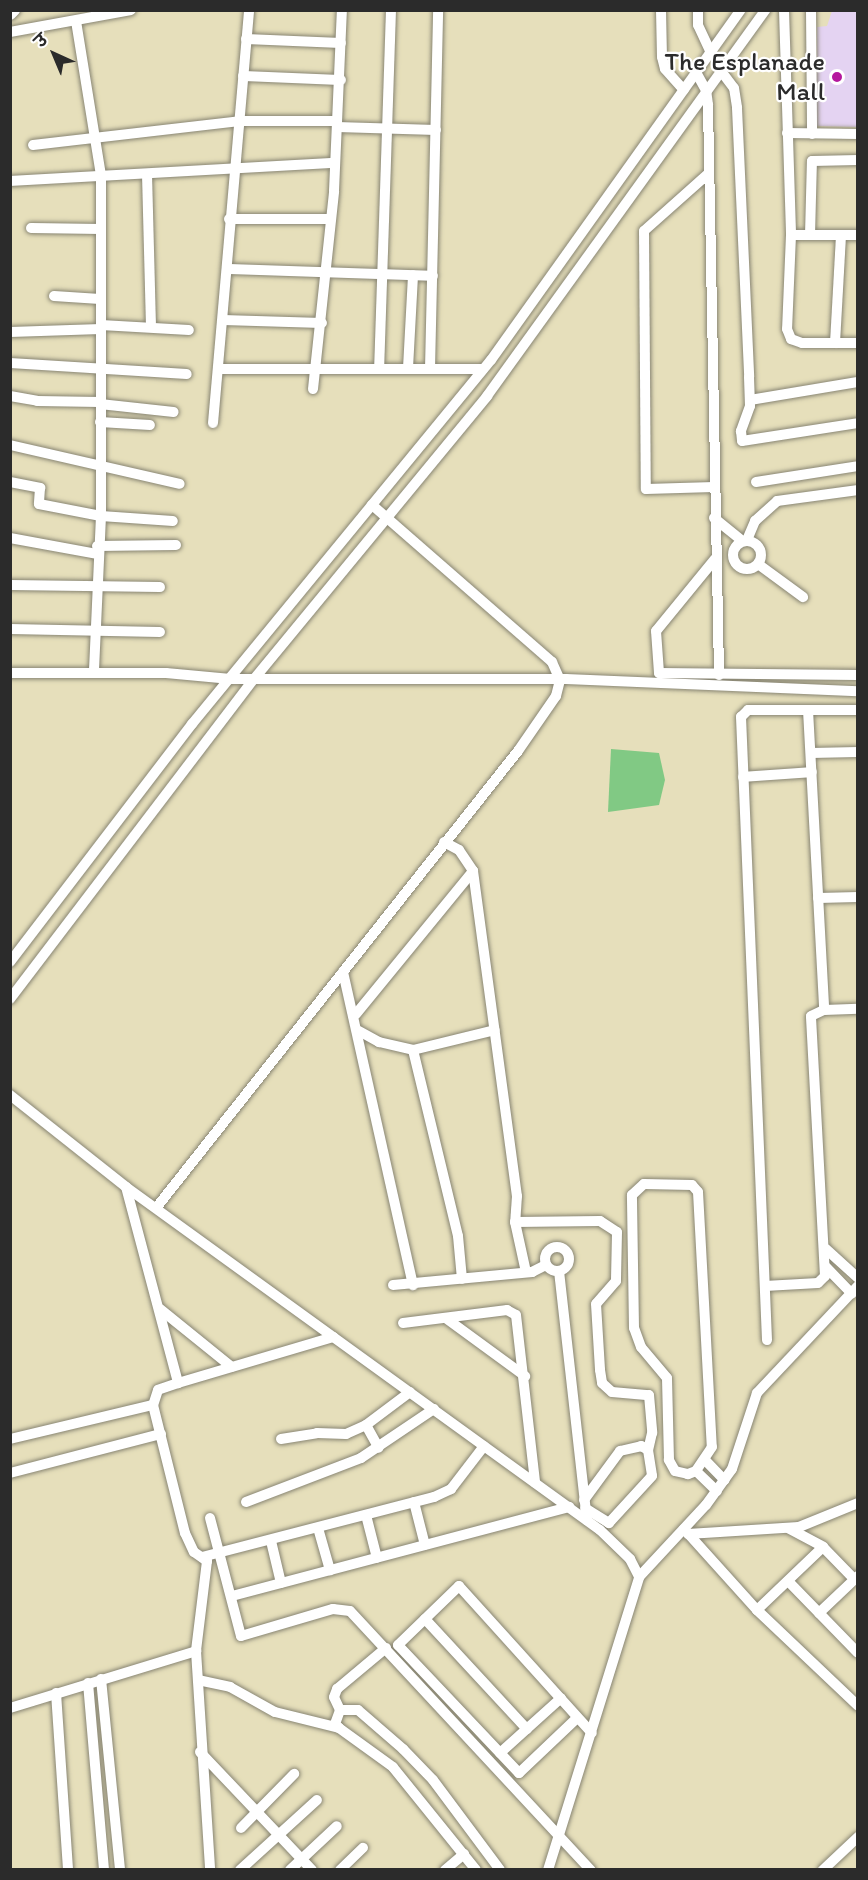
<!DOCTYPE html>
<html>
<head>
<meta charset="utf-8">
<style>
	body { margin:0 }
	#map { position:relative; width:868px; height:1880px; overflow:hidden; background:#e6dfbb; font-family:Itim,"Playpen Sans Deva",sans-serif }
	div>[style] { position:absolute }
	.built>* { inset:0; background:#e4d3f2 }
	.green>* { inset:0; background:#81c984 }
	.roads { filter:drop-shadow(0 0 2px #888573) drop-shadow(0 0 2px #888573) }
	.minor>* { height:10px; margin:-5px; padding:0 5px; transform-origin:5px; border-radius:5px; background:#fff }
	.minor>.ring { margin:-5px; padding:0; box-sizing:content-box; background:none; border:10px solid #fff; border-radius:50% }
	.major>* { height:12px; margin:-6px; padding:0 6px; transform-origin:6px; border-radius:6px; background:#fff }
	.dots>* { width:16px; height:16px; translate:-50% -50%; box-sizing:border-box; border:3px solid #fff; border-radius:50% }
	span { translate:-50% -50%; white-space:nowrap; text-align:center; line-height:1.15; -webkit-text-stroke:4.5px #fff; paint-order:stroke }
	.poi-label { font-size:26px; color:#2b2b2b }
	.right { translate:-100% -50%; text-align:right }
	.frame { position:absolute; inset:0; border:12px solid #2b2b2b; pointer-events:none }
	.north { position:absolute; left:24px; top:24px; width:60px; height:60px; -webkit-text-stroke:4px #fff; paint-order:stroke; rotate:316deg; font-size:16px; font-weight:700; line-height:24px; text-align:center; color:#2b2b2b }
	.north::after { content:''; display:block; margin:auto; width:21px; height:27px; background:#2b2b2b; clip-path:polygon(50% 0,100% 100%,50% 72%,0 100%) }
</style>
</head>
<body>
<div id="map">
	<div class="built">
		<div style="clip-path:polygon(832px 11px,857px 11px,857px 127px,816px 126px,817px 27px,827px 26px)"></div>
	</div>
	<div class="green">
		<div style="clip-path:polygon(611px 749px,659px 753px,665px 780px,659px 805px,608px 812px)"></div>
	</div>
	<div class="roads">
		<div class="minor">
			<div style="left:391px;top:10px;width:359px;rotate:91.9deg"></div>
			<div style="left:379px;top:369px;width:104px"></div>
			<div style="left:661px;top:10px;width:47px;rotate:88.8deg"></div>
			<div style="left:662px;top:57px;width:12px;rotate:76deg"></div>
			<div style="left:665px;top:69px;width:28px;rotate:48deg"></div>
			<div style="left:698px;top:10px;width:15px;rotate:90deg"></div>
			<div style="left:698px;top:25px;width:31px;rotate:65deg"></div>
			<div style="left:784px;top:10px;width:225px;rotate:88.2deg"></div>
			<div style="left:791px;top:235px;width:94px;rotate:92.4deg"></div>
			<div style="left:787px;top:329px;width:11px;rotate:68deg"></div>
			<div style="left:791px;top:339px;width:12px;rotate:20deg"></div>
			<div style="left:802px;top:343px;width:56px"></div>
			<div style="left:811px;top:10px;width:124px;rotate:89.5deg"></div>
			<div style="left:76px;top:21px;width:156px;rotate:80.8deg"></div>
			<div style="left:101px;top:175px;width:341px;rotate:90deg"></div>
			<div style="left:101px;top:516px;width:157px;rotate:92.6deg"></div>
			<div style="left:10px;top:32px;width:123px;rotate:-10.3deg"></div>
			<div style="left:246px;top:39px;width:95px;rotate:2.4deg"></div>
			<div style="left:721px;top:71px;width:21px;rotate:53deg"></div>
			<div style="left:734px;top:88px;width:20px;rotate:81deg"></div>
			<div style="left:737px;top:108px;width:269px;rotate:87.4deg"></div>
			<div style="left:749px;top:377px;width:29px;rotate:88deg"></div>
			<div style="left:750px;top:406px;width:27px;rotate:110deg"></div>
			<div style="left:741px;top:431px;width:10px;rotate:84deg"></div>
			<div style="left:742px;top:441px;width:117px;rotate:-8.8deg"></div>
			<div style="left:697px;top:74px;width:18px;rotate:61deg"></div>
			<div style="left:706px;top:90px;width:15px;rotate:82deg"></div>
			<div style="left:708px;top:105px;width:570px;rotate:88.89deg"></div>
			<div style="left:243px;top:76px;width:98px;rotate:2.3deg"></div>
			<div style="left:337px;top:127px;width:99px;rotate:1.7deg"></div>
			<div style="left:787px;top:133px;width:71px;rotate:0.8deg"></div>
			<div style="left:33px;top:145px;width:208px;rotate:-6.6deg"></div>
			<div style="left:240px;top:121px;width:97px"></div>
			<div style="left:709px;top:173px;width:87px;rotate:138.3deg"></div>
			<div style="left:644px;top:231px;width:258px;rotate:89.6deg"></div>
			<div style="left:646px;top:489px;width:68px;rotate:-1.7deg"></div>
			<div style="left:147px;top:174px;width:152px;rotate:88.5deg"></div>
			<div style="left:10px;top:181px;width:325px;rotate:-3.2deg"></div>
			<div style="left:229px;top:219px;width:101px"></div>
			<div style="left:31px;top:228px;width:70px;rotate:0.8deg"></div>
			<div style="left:791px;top:235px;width:67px"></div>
			<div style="left:810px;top:235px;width:74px;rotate:-88.5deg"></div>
			<div style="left:812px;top:161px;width:46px;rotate:-1.2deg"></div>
			<div style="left:227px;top:269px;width:206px;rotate:1.9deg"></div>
			<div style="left:54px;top:296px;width:46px;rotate:3.7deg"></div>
			<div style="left:223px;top:320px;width:99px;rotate:1.7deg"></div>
			<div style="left:101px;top:325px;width:88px;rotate:3.3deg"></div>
			<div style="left:10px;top:332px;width:91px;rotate:-1.9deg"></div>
			<div style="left:835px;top:343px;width:108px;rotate:-86.8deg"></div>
			<div style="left:10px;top:363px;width:177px;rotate:3.6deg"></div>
			<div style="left:408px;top:368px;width:93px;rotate:-86.9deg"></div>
			<div style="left:219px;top:369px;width:160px"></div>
			<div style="left:430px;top:369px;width:359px;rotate:-88.7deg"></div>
			<div style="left:313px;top:389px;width:199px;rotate:-83.9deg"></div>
			<div style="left:334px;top:191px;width:181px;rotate:-87.5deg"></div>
			<div style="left:10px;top:396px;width:27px;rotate:10deg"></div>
			<div style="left:37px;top:401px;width:63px;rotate:0.9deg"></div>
			<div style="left:750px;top:400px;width:109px;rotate:-9.5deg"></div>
			<div style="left:100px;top:404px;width:74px;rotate:6.2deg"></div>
			<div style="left:100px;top:422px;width:50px;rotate:3.4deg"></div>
			<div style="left:213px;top:423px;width:415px;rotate:-85deg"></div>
			<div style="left:10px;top:445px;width:174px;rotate:12.9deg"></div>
			<div style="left:10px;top:482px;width:31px;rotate:11deg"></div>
			<div style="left:40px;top:488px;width:16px;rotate:94deg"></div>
			<div style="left:39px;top:504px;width:63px;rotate:11deg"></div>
			<div style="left:101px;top:516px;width:72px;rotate:4deg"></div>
			<div style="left:756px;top:482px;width:103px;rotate:-8.9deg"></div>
			<div style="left:714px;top:518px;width:36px;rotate:39deg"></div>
			<div style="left:10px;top:538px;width:88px;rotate:10.4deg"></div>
			<div style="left:747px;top:540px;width:21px;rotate:-67deg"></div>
			<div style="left:755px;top:521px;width:30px;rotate:-42deg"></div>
			<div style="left:777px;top:501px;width:82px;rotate:-7.7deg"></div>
			<div class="ring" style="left:733px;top:541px;width:18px;height:18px"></div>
			<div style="left:97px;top:546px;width:79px;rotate:-0.7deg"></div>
			<div style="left:715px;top:559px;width:93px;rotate:129.3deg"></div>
			<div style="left:656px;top:631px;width:42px;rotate:85.9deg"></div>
			<div style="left:659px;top:673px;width:199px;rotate:0.6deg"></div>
			<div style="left:758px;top:564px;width:56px;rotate:36.3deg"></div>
			<div style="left:10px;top:585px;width:150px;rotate:0.8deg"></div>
			<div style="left:10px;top:629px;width:150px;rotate:1.1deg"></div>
			<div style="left:10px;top:673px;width:156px"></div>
			<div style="left:166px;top:673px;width:65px;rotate:5.3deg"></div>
			<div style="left:231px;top:679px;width:335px"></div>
			<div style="left:566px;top:679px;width:292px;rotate:2.4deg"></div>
			<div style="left:808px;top:710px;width:300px;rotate:86.9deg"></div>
			<div style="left:811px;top:753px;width:47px;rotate:-1.2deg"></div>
			<div style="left:743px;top:777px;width:69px;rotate:-4.1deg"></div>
			<div style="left:444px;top:842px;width:17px;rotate:28deg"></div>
			<div style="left:459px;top:850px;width:25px;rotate:56deg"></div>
			<div style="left:473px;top:871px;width:328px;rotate:82.3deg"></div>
			<div style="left:517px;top:1196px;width:26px;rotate:94deg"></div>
			<div style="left:515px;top:1222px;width:51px;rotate:77.6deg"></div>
			<div style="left:818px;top:898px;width:40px;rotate:-1.4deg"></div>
			<div style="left:10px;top:962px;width:300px;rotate:-52.6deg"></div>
			<div style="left:192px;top:724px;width:471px;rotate:-50.6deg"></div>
			<div style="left:491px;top:360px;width:430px;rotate:-54.5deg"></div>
			<div style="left:343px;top:972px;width:321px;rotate:77.4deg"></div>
			<div style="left:10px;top:999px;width:402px;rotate:-52.7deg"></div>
			<div style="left:254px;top:679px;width:367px;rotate:-50.5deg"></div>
			<div style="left:487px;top:396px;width:476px;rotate:-54.2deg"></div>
			<div style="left:356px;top:1014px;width:185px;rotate:-50.7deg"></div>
			<div style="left:359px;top:1031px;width:23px;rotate:29deg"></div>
			<div style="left:379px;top:1042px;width:35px;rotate:13deg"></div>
			<div style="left:413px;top:1050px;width:84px;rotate:-13.7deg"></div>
			<div style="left:413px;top:1050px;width:191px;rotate:76.4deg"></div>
			<div style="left:458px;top:1236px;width:43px;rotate:84.7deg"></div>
			<div style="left:10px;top:1095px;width:148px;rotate:38.4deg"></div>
			<div style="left:126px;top:1187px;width:585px;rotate:35.89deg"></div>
			<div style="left:600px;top:1530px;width:42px;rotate:44deg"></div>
			<div style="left:630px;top:1559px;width:20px;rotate:63deg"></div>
			<div style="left:644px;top:1184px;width:48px;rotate:1.2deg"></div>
			<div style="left:692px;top:1185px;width:9px;rotate:49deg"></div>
			<div style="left:698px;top:1192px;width:255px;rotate:86.9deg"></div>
			<div style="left:712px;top:1447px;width:29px;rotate:124deg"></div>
			<div style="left:696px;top:1471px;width:9px;rotate:159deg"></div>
			<div style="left:688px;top:1474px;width:13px;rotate:-167deg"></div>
			<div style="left:675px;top:1471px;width:13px;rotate:-119deg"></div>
			<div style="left:669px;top:1460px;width:82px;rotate:-91.4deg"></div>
			<div style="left:667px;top:1378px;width:40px;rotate:-130deg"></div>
			<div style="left:641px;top:1347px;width:20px;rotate:-110deg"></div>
			<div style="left:634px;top:1328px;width:133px;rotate:-90.9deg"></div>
			<div style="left:632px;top:1195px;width:16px;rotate:-43deg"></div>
			<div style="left:126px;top:1187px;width:203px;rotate:75.1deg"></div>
			<div style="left:178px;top:1383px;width:21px;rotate:161deg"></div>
			<div style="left:158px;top:1390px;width:16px;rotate:108deg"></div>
			<div style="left:153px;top:1405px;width:132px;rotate:76deg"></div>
			<div style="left:185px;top:1533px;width:21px;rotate:65deg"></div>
			<div style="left:194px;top:1552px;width:16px;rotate:35deg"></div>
			<div style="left:207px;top:1561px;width:91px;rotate:97deg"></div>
			<div style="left:196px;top:1651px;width:219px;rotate:86.3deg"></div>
			<div style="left:156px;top:1208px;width:583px;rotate:-51.62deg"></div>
			<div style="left:518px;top:751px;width:67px;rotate:-55.4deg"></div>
			<div style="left:556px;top:696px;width:16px;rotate:-76deg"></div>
			<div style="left:560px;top:680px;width:20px;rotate:-114deg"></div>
			<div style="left:552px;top:662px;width:239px;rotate:-138.9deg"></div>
			<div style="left:515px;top:1222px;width:85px;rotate:-0.7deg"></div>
			<div style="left:600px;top:1221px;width:20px;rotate:33deg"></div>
			<div style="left:617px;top:1232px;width:49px;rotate:91.2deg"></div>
			<div style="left:616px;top:1281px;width:30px;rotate:131deg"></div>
			<div style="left:596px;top:1304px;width:66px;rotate:86.5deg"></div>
			<div style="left:600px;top:1370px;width:13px;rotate:81deg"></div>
			<div style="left:602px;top:1383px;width:13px;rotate:42deg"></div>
			<div style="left:612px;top:1392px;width:37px;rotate:5deg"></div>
			<div style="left:649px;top:1395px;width:38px;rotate:85deg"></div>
			<div style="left:652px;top:1433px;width:17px;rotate:103deg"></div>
			<div class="ring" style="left:545px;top:1247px;width:14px;height:14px"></div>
			<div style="left:826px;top:1249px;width:43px;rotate:42.2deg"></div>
			<div style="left:826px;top:1267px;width:37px;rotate:46deg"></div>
			<div style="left:559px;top:1271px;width:251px;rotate:83.6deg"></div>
			<div style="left:393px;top:1285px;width:140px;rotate:-5.3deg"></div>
			<div style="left:532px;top:1272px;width:16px;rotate:-27deg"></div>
			<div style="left:765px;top:1286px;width:53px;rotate:-3.2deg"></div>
			<div style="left:818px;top:1283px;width:10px;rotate:-45deg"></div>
			<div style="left:825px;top:1276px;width:260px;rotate:-93.1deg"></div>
			<div style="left:811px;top:1016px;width:14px;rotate:-25deg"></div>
			<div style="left:824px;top:1010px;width:34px;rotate:-2deg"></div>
			<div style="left:160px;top:1309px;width:92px;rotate:38.9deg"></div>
			<div style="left:447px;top:1319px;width:97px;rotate:36.2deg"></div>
			<div style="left:403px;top:1323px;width:105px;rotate:-7.1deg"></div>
			<div style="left:507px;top:1310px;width:10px;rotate:29deg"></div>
			<div style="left:516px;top:1315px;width:169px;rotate:83.5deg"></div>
			<div style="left:767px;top:1340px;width:624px;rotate:-92.39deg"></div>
			<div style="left:741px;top:717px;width:10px;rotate:-45deg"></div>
			<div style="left:748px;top:710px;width:110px"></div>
			<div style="left:178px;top:1383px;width:162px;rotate:-16.5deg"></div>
			<div style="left:366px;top:1425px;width:26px;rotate:61deg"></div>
			<div style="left:10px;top:1439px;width:147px;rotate:-13.4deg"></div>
			<div style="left:281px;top:1439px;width:36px;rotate:-9deg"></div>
			<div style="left:317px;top:1433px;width:29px;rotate:2deg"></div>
			<div style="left:346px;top:1434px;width:22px;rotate:-24deg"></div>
			<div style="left:366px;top:1425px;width:55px;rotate:-36.9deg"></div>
			<div style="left:705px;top:1460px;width:28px;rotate:46deg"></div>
			<div style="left:696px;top:1471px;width:29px;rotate:44deg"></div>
			<div style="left:10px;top:1473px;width:156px;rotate:-14.5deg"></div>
			<div style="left:584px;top:1500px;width:61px;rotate:-53.7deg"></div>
			<div style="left:620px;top:1451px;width:22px;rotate:-13deg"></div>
			<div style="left:641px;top:1446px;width:8px;rotate:30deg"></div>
			<div style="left:648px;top:1450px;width:26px;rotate:81deg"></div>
			<div style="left:652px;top:1476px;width:64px;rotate:132.5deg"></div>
			<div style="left:609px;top:1523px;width:28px;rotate:-148deg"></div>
			<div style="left:246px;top:1502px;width:123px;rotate:-20.9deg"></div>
			<div style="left:361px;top:1458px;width:88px;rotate:-33.9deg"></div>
			<div style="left:414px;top:1502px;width:44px;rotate:75.7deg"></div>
			<div style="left:366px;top:1515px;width:44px;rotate:75.7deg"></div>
			<div style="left:210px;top:1518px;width:122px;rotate:75.3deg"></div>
			<div style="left:241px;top:1636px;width:96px;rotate:-16.4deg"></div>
			<div style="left:333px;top:1609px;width:17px;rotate:7deg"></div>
			<div style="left:350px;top:1611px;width:354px;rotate:47.1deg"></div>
			<div style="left:318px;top:1528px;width:44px;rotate:74.1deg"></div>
			<div style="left:788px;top:1528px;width:40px;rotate:28deg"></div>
			<div style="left:823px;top:1547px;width:45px;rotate:45.9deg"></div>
			<div style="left:684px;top:1529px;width:109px;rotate:48deg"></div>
			<div style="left:757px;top:1610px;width:139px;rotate:43.5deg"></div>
			<div style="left:688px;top:1534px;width:111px;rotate:-3.6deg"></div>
			<div style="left:799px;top:1527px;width:64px;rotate:-22.1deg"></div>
			<div style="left:271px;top:1541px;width:43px;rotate:76.6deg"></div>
			<div style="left:202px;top:1557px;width:240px;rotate:-14.5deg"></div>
			<div style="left:434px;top:1497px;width:19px;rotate:-25deg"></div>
			<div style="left:451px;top:1489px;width:54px;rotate:-52.5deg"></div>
			<div style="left:788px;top:1581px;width:100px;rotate:45.8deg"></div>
			<div style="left:232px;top:1596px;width:349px;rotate:-14.8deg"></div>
			<div style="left:757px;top:1610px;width:91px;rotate:-43.7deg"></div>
			<div style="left:819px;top:1613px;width:54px;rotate:-43.5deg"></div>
			<div style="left:425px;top:1619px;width:150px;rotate:47.2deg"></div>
			<div style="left:101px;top:1679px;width:192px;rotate:84.3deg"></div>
			<div style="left:198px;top:1680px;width:33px;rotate:12deg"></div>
			<div style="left:230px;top:1687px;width:51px;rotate:29.1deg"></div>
			<div style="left:275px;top:1712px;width:66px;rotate:14deg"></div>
			<div style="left:88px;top:1683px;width:188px;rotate:85.1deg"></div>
			<div style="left:56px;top:1693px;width:177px;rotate:86.1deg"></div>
			<div style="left:10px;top:1708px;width:195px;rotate:-17deg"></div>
			<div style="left:340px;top:1710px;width:14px;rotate:-115deg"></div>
			<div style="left:334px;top:1697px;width:9px;rotate:-69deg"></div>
			<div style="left:337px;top:1689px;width:64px;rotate:-39.9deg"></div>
			<div style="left:577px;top:1718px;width:80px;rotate:136.5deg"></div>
			<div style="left:519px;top:1773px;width:176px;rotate:-133.4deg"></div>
			<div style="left:398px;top:1645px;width:85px;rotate:-44deg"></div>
			<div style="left:459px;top:1586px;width:198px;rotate:47.9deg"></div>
			<div style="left:200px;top:1752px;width:163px;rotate:46.5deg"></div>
			<div style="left:500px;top:1753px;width:82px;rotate:-42deg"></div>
			<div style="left:241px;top:1828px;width:76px;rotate:-45.5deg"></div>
			<div style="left:240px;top:1870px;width:104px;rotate:-42.3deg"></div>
			<div style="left:290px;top:1870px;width:64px;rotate:-43.1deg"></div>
			<div style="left:340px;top:1870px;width:32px;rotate:-44deg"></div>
			<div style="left:445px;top:1870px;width:25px;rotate:-40deg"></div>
			<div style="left:476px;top:1870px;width:132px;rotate:-128.9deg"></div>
			<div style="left:393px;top:1767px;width:67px;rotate:-144.2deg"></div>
			<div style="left:339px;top:1728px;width:6px;rotate:-135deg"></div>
			<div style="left:335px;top:1724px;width:15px;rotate:-70deg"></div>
			<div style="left:340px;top:1710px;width:18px"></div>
			<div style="left:358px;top:1710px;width:60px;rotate:40.9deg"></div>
			<div style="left:403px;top:1749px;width:43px;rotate:45.9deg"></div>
			<div style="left:433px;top:1780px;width:112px;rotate:53.3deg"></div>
			<div style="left:548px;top:1870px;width:307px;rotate:-72.7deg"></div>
			<div style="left:639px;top:1577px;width:98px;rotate:-47.1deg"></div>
			<div style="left:706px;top:1505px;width:44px;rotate:-54.2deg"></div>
			<div style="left:732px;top:1469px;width:80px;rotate:-71.8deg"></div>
			<div style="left:757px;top:1393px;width:147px;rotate:-46.7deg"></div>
			<div style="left:823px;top:1870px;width:48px;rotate:-43.3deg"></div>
		</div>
		<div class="major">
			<div style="left:10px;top:14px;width:6px;rotate:-45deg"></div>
		</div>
	</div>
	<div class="dots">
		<div style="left:837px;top:77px;background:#b5179e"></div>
	</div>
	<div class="poi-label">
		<span class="right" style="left:825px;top:77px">The Esplanade<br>Mall</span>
	</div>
	<div class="frame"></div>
	<div class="north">उ</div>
</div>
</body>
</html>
